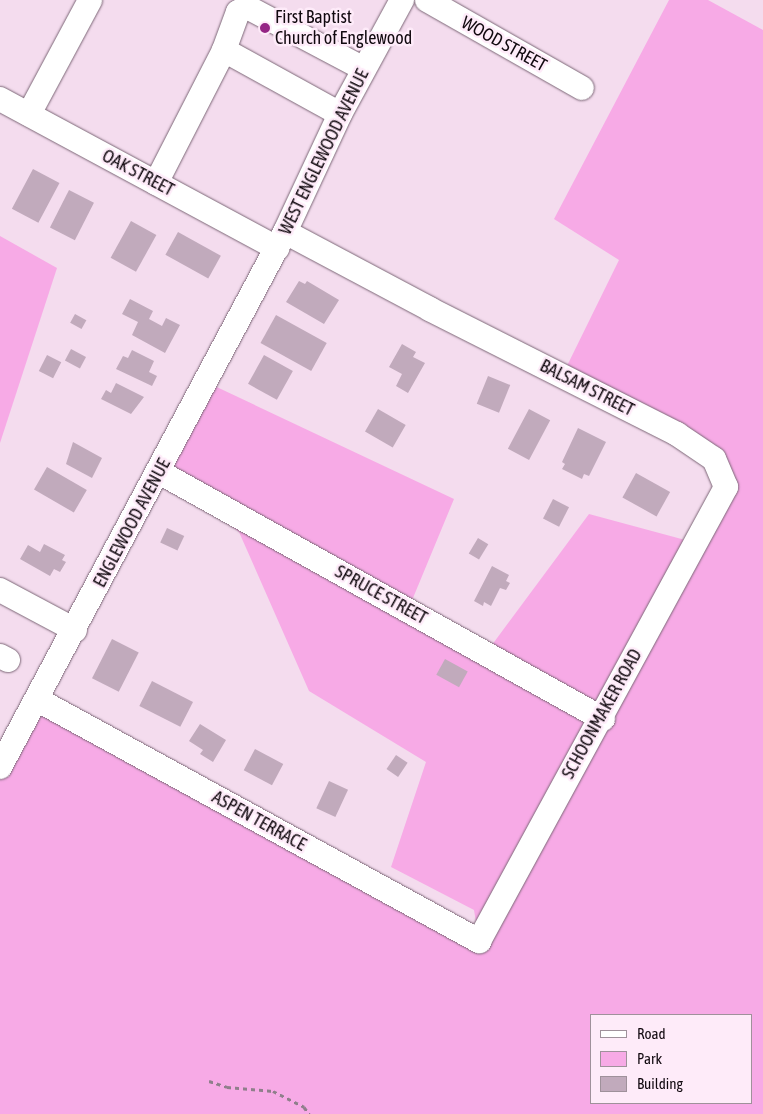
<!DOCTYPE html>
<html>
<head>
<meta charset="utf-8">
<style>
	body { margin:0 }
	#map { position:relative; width:763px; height:1114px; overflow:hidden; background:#f4dcee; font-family:"Asap Condensed",sans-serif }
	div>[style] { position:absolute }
	.green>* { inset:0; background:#f7aae6 }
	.building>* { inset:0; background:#c1aabc; transform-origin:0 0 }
	.path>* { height:3px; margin-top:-1.5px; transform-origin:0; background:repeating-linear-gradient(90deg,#8f7f8b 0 4px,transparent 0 8px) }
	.roads { filter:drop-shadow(0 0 1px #7c6777) drop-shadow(0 0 1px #7c6777) }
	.minor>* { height:24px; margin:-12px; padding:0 12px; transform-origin:12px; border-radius:12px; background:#fff }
	.dots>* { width:14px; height:14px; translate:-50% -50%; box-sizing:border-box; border:2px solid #feebf9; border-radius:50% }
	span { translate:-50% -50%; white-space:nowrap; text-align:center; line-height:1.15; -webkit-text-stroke:5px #feebf9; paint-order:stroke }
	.poi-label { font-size:18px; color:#11090f }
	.left { translate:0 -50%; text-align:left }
	.street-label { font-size:18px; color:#11090f }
	.legend { position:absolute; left:590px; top:1014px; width:162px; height:90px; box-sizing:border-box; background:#feebf9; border:1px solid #9f919b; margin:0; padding:6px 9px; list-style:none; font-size:15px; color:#11090f }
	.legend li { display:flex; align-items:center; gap:10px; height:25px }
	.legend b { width:25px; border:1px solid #9f919b }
</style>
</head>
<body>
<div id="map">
	<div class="green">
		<div style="clip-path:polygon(evenodd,669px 0,708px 0,763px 30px,763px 1114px,0 1114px,0 768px,38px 700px,479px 941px,474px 910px,391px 867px,426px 762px,309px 691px,239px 532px,159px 472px,206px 382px,454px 499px,408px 610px,486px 653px,589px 514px,700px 544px,721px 470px,562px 376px,619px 260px,554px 219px,669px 0,592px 1015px,752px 1015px,752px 1103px,592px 1103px,592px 1015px)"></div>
		<div style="clip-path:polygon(0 236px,57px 268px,0 443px)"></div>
	</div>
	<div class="building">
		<div style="left:33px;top:169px;width:30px;height:45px;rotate:28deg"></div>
		<div style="left:69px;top:190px;width:28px;height:42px;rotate:27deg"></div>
		<div style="left:131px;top:221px;width:29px;height:42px;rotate:29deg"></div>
		<div style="left:178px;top:232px;width:49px;height:26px;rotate:29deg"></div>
		<div style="clip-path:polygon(299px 281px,305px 284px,307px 281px,339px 300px,324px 324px,286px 302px)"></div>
		<div style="clip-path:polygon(130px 299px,153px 311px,149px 319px,162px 326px,166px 318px,180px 325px,165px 353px,132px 335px,138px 322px,122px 314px)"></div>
		<div style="left:75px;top:314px;width:13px;height:10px;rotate:29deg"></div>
		<div style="left:276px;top:315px;width:58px;height:32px;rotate:29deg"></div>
		<div style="clip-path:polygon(402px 344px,416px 352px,413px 357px,425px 363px,408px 393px,396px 386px,402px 374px,389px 367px)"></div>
		<div style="left:71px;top:349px;width:17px;height:13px;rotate:28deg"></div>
		<div style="clip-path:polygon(132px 350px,154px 361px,149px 372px,157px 376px,152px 386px,116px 369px,123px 356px,128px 358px)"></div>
		<div style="left:47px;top:355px;width:16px;height:18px;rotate:27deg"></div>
		<div style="left:264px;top:355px;width:33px;height:33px;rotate:29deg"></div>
		<div style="left:488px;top:376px;width:24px;height:30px;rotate:22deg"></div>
		<div style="clip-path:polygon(116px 383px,144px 397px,131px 414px,101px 399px,106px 390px,111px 393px)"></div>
		<div style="left:378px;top:409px;width:32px;height:26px;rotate:30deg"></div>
		<div style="left:529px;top:409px;width:24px;height:45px;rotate:28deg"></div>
		<div style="clip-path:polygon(578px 428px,606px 442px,589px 476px,584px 474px,582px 479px,562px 469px,565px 464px,562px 462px)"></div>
		<div style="clip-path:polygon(73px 442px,102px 458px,92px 478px,66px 464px)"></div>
		<div style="left:47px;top:467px;width:46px;height:26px;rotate:30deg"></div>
		<div style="left:636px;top:473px;width:39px;height:28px;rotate:29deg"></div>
		<div style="left:553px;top:499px;width:18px;height:22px;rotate:27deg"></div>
		<div style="left:167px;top:528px;width:19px;height:16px;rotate:25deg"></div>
		<div style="left:478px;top:538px;width:12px;height:18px;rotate:31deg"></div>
		<div style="clip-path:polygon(44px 544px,65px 555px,62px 560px,66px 562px,60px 572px,54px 569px,50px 576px,20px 559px,28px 545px,40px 552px)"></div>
		<div style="clip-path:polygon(492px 566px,509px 575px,506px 581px,510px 583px,506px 590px,500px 588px,491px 606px,484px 602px,483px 606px,474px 601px)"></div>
		<div style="left:112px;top:639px;width:30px;height:44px;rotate:27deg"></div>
		<div style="left:445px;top:659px;width:26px;height:18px;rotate:29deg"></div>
		<div style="left:152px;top:681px;width:46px;height:28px;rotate:27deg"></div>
		<div style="clip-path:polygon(200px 724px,226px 740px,213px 762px,200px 754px,203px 750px,189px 741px)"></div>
		<div style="left:255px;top:749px;width:32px;height:24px;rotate:28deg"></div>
		<div style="left:396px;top:755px;width:14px;height:17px;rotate:34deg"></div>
		<div style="left:329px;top:781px;width:21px;height:30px;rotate:25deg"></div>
	</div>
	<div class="path">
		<div style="left:209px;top:1081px;width:19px;rotate:18deg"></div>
		<div style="left:227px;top:1087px;width:46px;rotate:5deg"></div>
		<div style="left:273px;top:1091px;width:35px;rotate:27deg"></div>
		<div style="left:304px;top:1107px;width:9px;rotate:54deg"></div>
	</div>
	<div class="roads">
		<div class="minor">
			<div style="left:427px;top:0;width:178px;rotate:29.6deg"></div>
			<div style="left:224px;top:50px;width:132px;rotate:28.9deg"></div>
			<div style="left:0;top:99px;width:315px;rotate:28.3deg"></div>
			<div style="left:29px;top:114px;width:129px;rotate:-61.8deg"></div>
			<div style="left:156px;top:183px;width:149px;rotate:-62.9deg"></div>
			<div style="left:224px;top:50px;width:40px;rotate:-69.8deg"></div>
			<div style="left:238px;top:12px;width:10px;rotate:-29deg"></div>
			<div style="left:247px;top:7px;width:132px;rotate:27.9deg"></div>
			<div style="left:159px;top:472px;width:508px;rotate:29.09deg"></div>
			<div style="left:0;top:590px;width:85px;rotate:28.1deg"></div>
			<div style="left:0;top:656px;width:9px;rotate:27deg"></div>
			<div style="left:38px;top:700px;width:503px;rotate:28.66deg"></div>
			<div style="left:479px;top:941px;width:517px;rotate:-61.45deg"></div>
			<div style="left:726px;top:487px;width:30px;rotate:-113deg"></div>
			<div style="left:714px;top:459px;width:45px;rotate:-146deg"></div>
			<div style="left:677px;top:434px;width:277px;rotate:-153.2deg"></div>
			<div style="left:430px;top:309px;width:164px;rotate:-152deg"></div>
			<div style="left:0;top:767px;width:606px;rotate:-61.96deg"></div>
			<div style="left:285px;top:232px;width:130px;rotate:-65deg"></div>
			<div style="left:340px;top:114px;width:130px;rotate:-61.5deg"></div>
		</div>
	</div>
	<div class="dots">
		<div style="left:265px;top:28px;background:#952585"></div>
	</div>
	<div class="poi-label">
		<span class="left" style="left:275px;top:28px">First Baptist<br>Church of Englewood</span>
	</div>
	<div class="street-label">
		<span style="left:504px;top:44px;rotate:29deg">WOOD STREET</span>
		<span style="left:324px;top:152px;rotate:-64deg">WEST ENGLEWOOD AVENUE</span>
		<span style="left:138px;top:173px;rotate:28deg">OAK STREET</span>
		<span style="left:587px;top:388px;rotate:27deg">BALSAM STREET</span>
		<span style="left:132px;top:523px;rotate:-62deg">ENGLEWOOD AVENUE</span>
		<span style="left:381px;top:595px;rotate:29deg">SPRUCE STREET</span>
		<span style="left:602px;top:714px;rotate:-61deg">SCHOONMAKER ROAD</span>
		<span style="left:259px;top:821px;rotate:29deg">ASPEN TERRACE</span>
	</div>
	<ul class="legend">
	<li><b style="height:6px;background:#fff"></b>Road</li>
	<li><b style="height:14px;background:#f7aae6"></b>Park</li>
	<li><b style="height:14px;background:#c1aabc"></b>Building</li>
	</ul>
</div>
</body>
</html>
